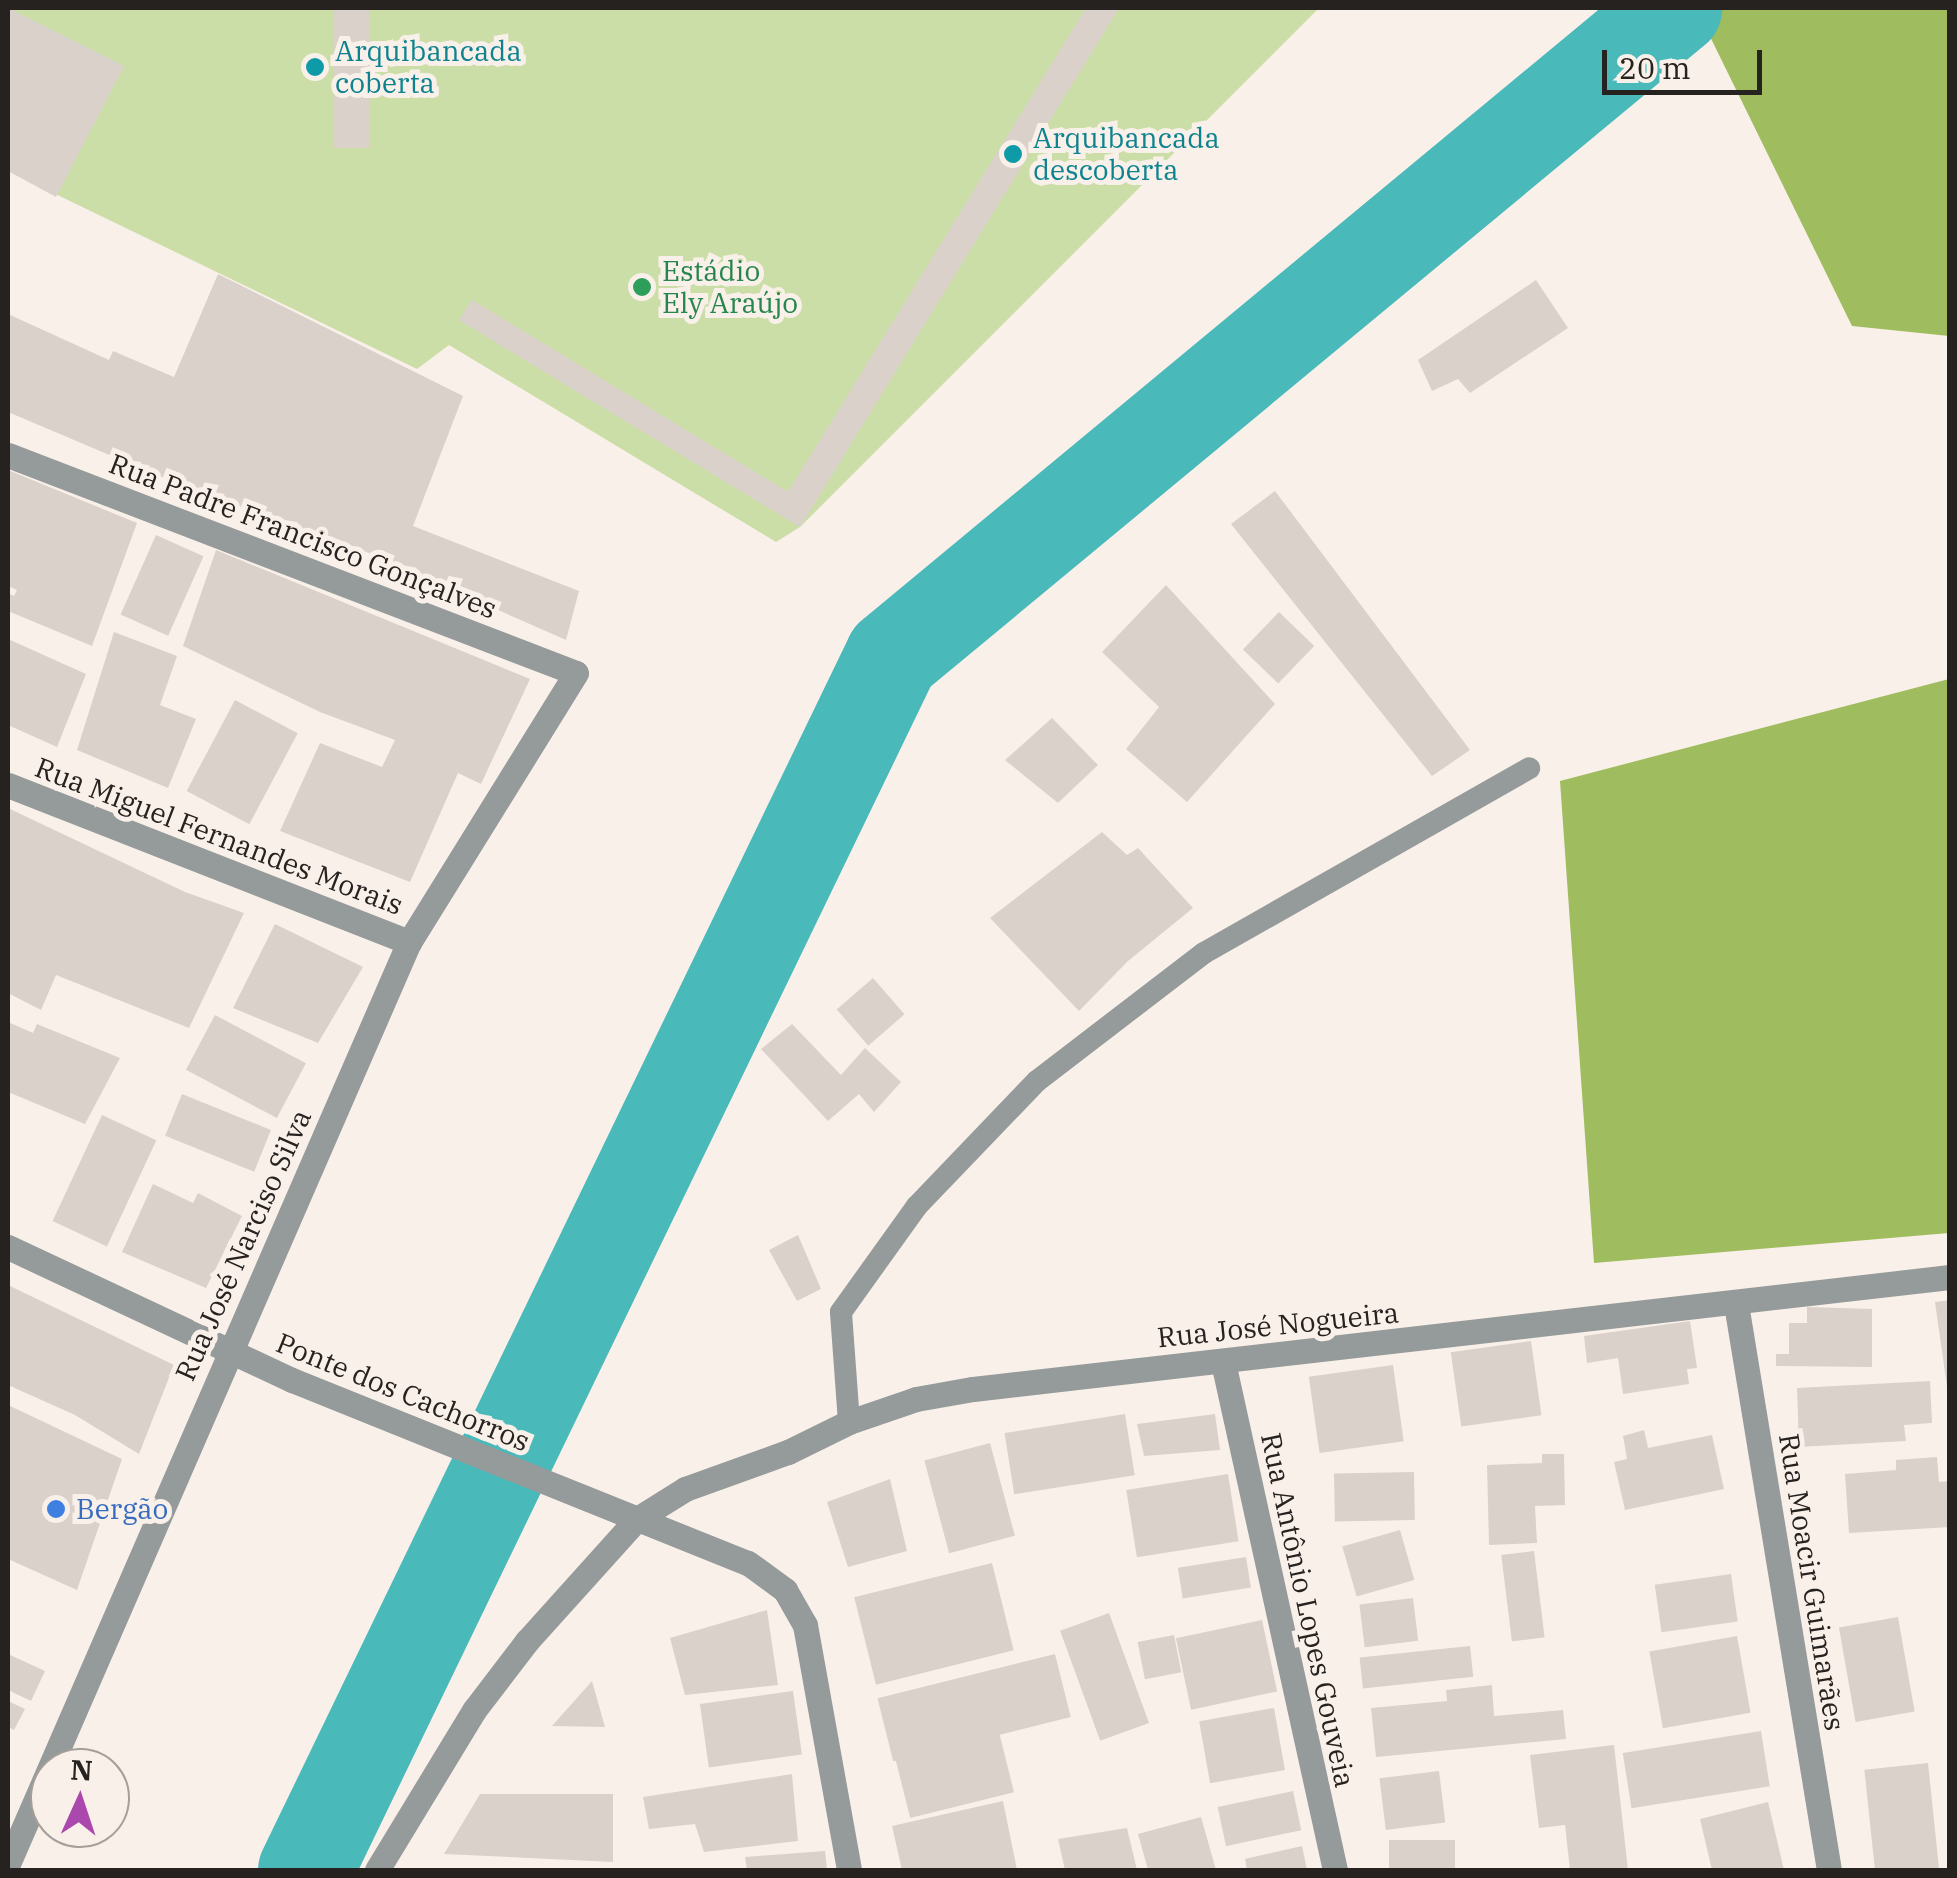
<!DOCTYPE html>
<html>
<head>
<meta charset="utf-8">
<style>
	body { margin:0 }
	#map { position:relative; width:1957px; height:1878px; overflow:hidden; background:#faf0ea; font-family:"IBM Plex Serif",serif }
	div>[style] { position:absolute }
	.green>* { inset:0; background:#cbdea7 }
	.forest>* { inset:0; background:#9fbc5e }
	.river>* { height:95px; margin:-47.5px; padding:0 47.5px; transform-origin:47.5px; border-radius:47.5px; background:#49b9ba }
	.building>* { inset:0; background:#dbd1cb; transform-origin:0 0 }
	.service>* { height:22px; margin:-11px; padding:0 11px; transform-origin:11px; border-radius:11px; background:#959b9a }
	.minor>* { height:25px; margin:-12.5px; padding:0 12.5px; transform-origin:12.5px; border-radius:12.5px; background:#959b9a }
	.dots>* { width:28px; height:28px; translate:-50% -50%; box-sizing:border-box; border:5px solid #faf0ea; border-radius:50% }
	span { translate:-50% -50%; white-space:nowrap; text-align:center; line-height:1.15; -webkit-text-stroke:10px #faf0ea; paint-order:stroke }
	.culture-label { font-size:28px; color:#0d838f }
	.left { translate:0 -50%; text-align:left }
	.leisure-label { font-size:28px; color:#27864d }
	.street-label { font-size:28px; color:#262220 }
	.shop-label { font-size:28px; color:#366cbe }
	.frame { position:absolute; inset:0; border:10px solid #262220; pointer-events:none }
	.north { position:absolute; left:30px; top:1748px; width:100px; height:100px; box-sizing:border-box; background:#faf0ea; border:2px solid #a59e99; border-radius:50%; rotate:3deg; font-size:28px; font-weight:700; line-height:40px; text-align:center; color:#262220 }
	.north::after { content:''; display:block; margin:auto; width:35px; height:45px; background:#ab48ae; clip-path:polygon(50% 0,100% 100%,50% 72%,0 100%) }
	.scale { position:absolute; left:1602px; top:50px; width:160px; height:45px; box-sizing:border-box; border:5px solid #262220; border-top:0; padding-left:12px; font-size:30px; line-height:35px; white-space:nowrap; color:#262220; -webkit-text-stroke:8px #faf0ea; paint-order:stroke }
</style>
</head>
<body>
<div id="map">
	<div class="green">
		<div style="clip-path:polygon(8px 8px,1319px 8px,800px 527px,776px 542px,449px 345px,417px 369px,8px 171px)"></div>
	</div>
	<div class="forest">
		<div style="clip-path:polygon(1696px 8px,1949px 8px,1949px 336px,1852px 326px)"></div>
		<div style="clip-path:polygon(1949px 679px,1949px 1233px,1594px 1263px,1560px 781px)"></div>
	</div>
	<div class="river">
		<div style="left:305px;top:1870px;width:1348px;rotate:-64.2deg"></div>
		<div style="left:892px;top:656px;width:1016px;rotate:-39.65deg"></div>
	</div>
	<div class="building">
		<div style="clip-path:polygon(8px 8px,124px 66px,56px 197px,8px 171px)"></div>
		<div style="left:334px;top:8px;width:36px;height:140px"></div>
		<div style="clip-path:polygon(1086px 8px,1119px 8px,800px 527px,459px 320px,472px 300px,788px 492px)"></div>
		<div style="clip-path:polygon(218px 274px,463px 396px,413px 526px,579px 591px,566px 640px,355px 547px,192px 490px,8px 412px,8px 314px,109px 360px,113px 351px,174px 377px)"></div>
		<div style="clip-path:polygon(1536px 280px,1568px 328px,1470px 393px,1458px 379px,1432px 391px,1418px 360px)"></div>
		<div style="clip-path:polygon(8px 470px,137px 523px,92px 646px,8px 611px,8px 593px,14px 596px,17px 590px,8px 586px)"></div>
		<div style="clip-path:polygon(1275px 491px,1470px 750px,1432px 776px,1231px 524px)"></div>
		<div style="left:156px;top:535px;width:52px;height:87px;rotate:24deg"></div>
		<div style="clip-path:polygon(216px 550px,530px 679px,481px 784px,458px 773px,410px 882px,280px 831px,320px 743px,382px 767px,395px 740px,320px 712px,183px 646px)"></div>
		<div style="clip-path:polygon(1166px 585px,1275px 704px,1187px 802px,1126px 749px,1159px 707px,1102px 652px)"></div>
		<div style="left:1279px;top:612px;width:49px;height:52px;rotate:44deg"></div>
		<div style="clip-path:polygon(114px 632px,177px 656px,160px 705px,196px 719px,168px 788px,77px 750px)"></div>
		<div style="clip-path:polygon(8px 639px,86px 674px,57px 747px,8px 725px)"></div>
		<div style="left:235px;top:700px;width:71px;height:103px;rotate:28deg"></div>
		<div style="clip-path:polygon(1052px 718px,1098px 765px,1058px 803px,1005px 760px)"></div>
		<div style="clip-path:polygon(8px 808px,185px 892px,244px 913px,189px 1028px,56px 975px,41px 1010px,8px 993px)"></div>
		<div style="clip-path:polygon(1102px 832px,1127px 855px,1138px 848px,1193px 908px,1128px 961px,1079px 1011px,990px 918px)"></div>
		<div style="clip-path:polygon(275px 924px,363px 967px,318px 1043px,233px 1008px)"></div>
		<div style="left:873px;top:978px;width:48px;height:48px;rotate:49deg"></div>
		<div style="left:215px;top:1015px;width:103px;height:62px;rotate:28deg"></div>
		<div style="clip-path:polygon(8px 1022px,33px 1033px,37px 1024px,120px 1058px,85px 1124px,8px 1092px)"></div>
		<div style="clip-path:polygon(792px 1024px,841px 1075px,865px 1048px,901px 1082px,874px 1112px,859px 1094px,828px 1121px,761px 1049px)"></div>
		<div style="left:182px;top:1094px;width:96px;height:45px;rotate:22deg"></div>
		<div style="left:102px;top:1115px;width:60px;height:117px;rotate:25deg"></div>
		<div style="clip-path:polygon(153px 1184px,193px 1203px,198px 1193px,242px 1216px,206px 1288px,122px 1252px)"></div>
		<div style="clip-path:polygon(798px 1235px,821px 1289px,797px 1301px,769px 1250px)"></div>
		<div style="clip-path:polygon(8px 1285px,174px 1365px,139px 1454px,75px 1415px,8px 1385px)"></div>
		<div style="clip-path:polygon(1950px 1300px,1950px 1387px,1947px 1387px,1935px 1302px)"></div>
		<div style="clip-path:polygon(1807px 1307px,1872px 1309px,1872px 1367px,1776px 1366px,1776px 1354px,1789px 1354px,1789px 1323px,1807px 1323px)"></div>
		<div style="clip-path:polygon(1690px 1321px,1697px 1368px,1687px 1369px,1689px 1384px,1623px 1394px,1618px 1358px,1587px 1363px,1584px 1336px)"></div>
		<div style="left:1531px;top:1341px;width:75px;height:81px;rotate:82deg"></div>
		<div style="left:1393px;top:1365px;width:77px;height:85px;rotate:82deg"></div>
		<div style="clip-path:polygon(1930px 1381px,1932px 1423px,1904px 1425px,1906px 1441px,1799px 1447px,1797px 1388px)"></div>
		<div style="clip-path:polygon(8px 1405px,122px 1459px,77px 1590px,8px 1559px)"></div>
		<div style="left:1125px;top:1414px;width:62px;height:122px;rotate:81deg"></div>
		<div style="clip-path:polygon(1215px 1414px,1220px 1450px,1144px 1456px,1137px 1424px)"></div>
		<div style="clip-path:polygon(1644px 1430px,1648px 1448px,1712px 1435px,1724px 1489px,1625px 1510px,1614px 1462px,1627px 1459px,1623px 1436px)"></div>
		<div style="left:990px;top:1443px;width:96px;height:68px;rotate:75deg"></div>
		<div style="clip-path:polygon(1542px 1454px,1564px 1454px,1565px 1505px,1535px 1506px,1537px 1543px,1489px 1545px,1487px 1465px,1542px 1463px)"></div>
		<div style="clip-path:polygon(1937px 1457px,1939px 1482px,1950px 1481px,1950px 1527px,1849px 1533px,1845px 1474px,1896px 1470px,1896px 1460px)"></div>
		<div style="left:1414px;top:1472px;width:48px;height:80px;rotate:89deg"></div>
		<div style="left:1228px;top:1474px;width:68px;height:103px;rotate:81deg"></div>
		<div style="clip-path:polygon(890px 1479px,907px 1551px,848px 1567px,827px 1502px)"></div>
		<div style="left:1400px;top:1530px;width:52px;height:60px;rotate:74deg"></div>
		<div style="left:1534px;top:1551px;width:87px;height:33px;rotate:83deg"></div>
		<div style="left:1246px;top:1557px;width:31px;height:69px;rotate:81deg"></div>
		<div style="left:992px;top:1563px;width:90px;height:142px;rotate:76deg"></div>
		<div style="left:1731px;top:1574px;width:48px;height:77px;rotate:82deg"></div>
		<div style="left:1413px;top:1598px;width:43px;height:54px;rotate:83deg"></div>
		<div style="clip-path:polygon(767px 1610px,778px 1685px,685px 1695px,670px 1638px)"></div>
		<div style="left:1109px;top:1613px;width:117px;height:52px;rotate:70deg"></div>
		<div style="left:1898px;top:1617px;width:96px;height:60px;rotate:80deg"></div>
		<div style="left:1262px;top:1620px;width:73px;height:88px;rotate:78deg"></div>
		<div style="left:1174px;top:1635px;width:38px;height:37px;rotate:79deg"></div>
		<div style="left:1737px;top:1636px;width:78px;height:89px;rotate:80deg"></div>
		<div style="left:1470px;top:1646px;width:31px;height:111px;rotate:84deg"></div>
		<div style="clip-path:polygon(8px 1654px,45px 1671px,31px 1701px,8px 1690px)"></div>
		<div style="left:1055px;top:1654px;width:65px;height:183px;rotate:76deg"></div>
		<div style="clip-path:polygon(592px 1681px,605px 1727px,552px 1726px)"></div>
		<div style="clip-path:polygon(1492px 1685px,1494px 1716px,1563px 1710px,1566px 1739px,1376px 1757px,1371px 1708px,1447px 1701px,1446px 1690px)"></div>
		<div style="left:793px;top:1691px;width:64px;height:94px;rotate:82deg"></div>
		<div style="clip-path:polygon(8px 1701px,25px 1709px,14px 1730px,8px 1727px)"></div>
		<div style="left:1274px;top:1708px;width:63px;height:76px;rotate:80deg"></div>
		<div style="left:1761px;top:1731px;width:56px;height:140px;rotate:81deg"></div>
		<div style="left:999px;top:1732px;width:62px;height:107px;rotate:76deg"></div>
		<div style="clip-path:polygon(1614px 1745px,1628px 1870px,1570px 1870px,1565px 1825px,1539px 1828px,1530px 1755px)"></div>
		<div style="left:1928px;top:1763px;width:108px;height:64px;rotate:84deg"></div>
		<div style="left:1439px;top:1771px;width:52px;height:60px;rotate:83deg"></div>
		<div style="clip-path:polygon(792px 1774px,798px 1841px,704px 1852px,695px 1824px,649px 1829px,643px 1797px)"></div>
		<div style="left:1293px;top:1791px;width:40px;height:77px;rotate:78deg"></div>
		<div style="clip-path:polygon(480px 1794px,613px 1794px,613px 1862px,444px 1854px)"></div>
		<div style="clip-path:polygon(1003px 1801px,1017px 1870px,902px 1870px,892px 1826px)"></div>
		<div style="clip-path:polygon(1768px 1802px,1784px 1870px,1712px 1870px,1700px 1819px)"></div>
		<div style="clip-path:polygon(1201px 1817px,1216px 1870px,1148px 1870px,1138px 1834px)"></div>
		<div style="clip-path:polygon(1127px 1828px,1137px 1870px,1065px 1870px,1058px 1839px)"></div>
		<div style="left:1455px;top:1840px;width:30px;height:66px;rotate:90deg"></div>
		<div style="clip-path:polygon(1302px 1846px,1307px 1870px,1247px 1870px,1245px 1859px)"></div>
		<div style="clip-path:polygon(825px 1851px,827px 1870px,747px 1870px,745px 1857px)"></div>
	</div>
	<div class="service">
		<div style="left:849px;top:1422px;width:110px;rotate:-94.2deg"></div>
		<div style="left:841px;top:1312px;width:130px;rotate:-54.4deg"></div>
		<div style="left:917px;top:1206px;width:173px;rotate:-46.2deg"></div>
		<div style="left:1037px;top:1081px;width:210px;rotate:-37.5deg"></div>
		<div style="left:1204px;top:953px;width:374px;rotate:-29.6deg"></div>
	</div>
	<div class="minor">
		<div style="left:8px;top:455px;width:608px;rotate:21deg"></div>
		<div style="left:576px;top:673px;width:317px;rotate:121.8deg"></div>
		<div style="left:409px;top:942px;width:1005px;rotate:113.51deg"></div>
		<div style="left:8px;top:785px;width:431px;rotate:21.4deg"></div>
		<div style="left:8px;top:1247px;width:314px;rotate:25.1deg"></div>
		<div style="left:292px;top:1380px;width:491px;rotate:21.9deg"></div>
		<div style="left:748px;top:1563px;width:46px;rotate:36.1deg"></div>
		<div style="left:785px;top:1590px;width:40px;rotate:60.3deg"></div>
		<div style="left:805px;top:1625px;width:249px;rotate:79.8deg"></div>
		<div style="left:1736px;top:1304px;width:574px;rotate:80.67deg"></div>
		<div style="left:1223px;top:1362px;width:520px;rotate:77.57deg"></div>
		<div style="left:377px;top:1870px;width:188px;rotate:-58.7deg"></div>
		<div style="left:475px;top:1709px;width:86px;rotate:-52.6deg"></div>
		<div style="left:527px;top:1641px;width:164px;rotate:-48deg"></div>
		<div style="left:637px;top:1519px;width:57px;rotate:-32deg"></div>
		<div style="left:685px;top:1489px;width:109px;rotate:-19.8deg"></div>
		<div style="left:788px;top:1452px;width:68px;rotate:-26.2deg"></div>
		<div style="left:849px;top:1422px;width:71px;rotate:-18.9deg"></div>
		<div style="left:916px;top:1399px;width:58px;rotate:-10deg"></div>
		<div style="left:973px;top:1389px;width:983px;rotate:-6.54deg"></div>
	</div>
	<div class="dots">
		<div style="left:315px;top:67px;background:#0f9aa8"></div>
		<div style="left:1013px;top:154px;background:#0f9aa8"></div>
		<div style="left:642px;top:287px;background:#2e9e5b"></div>
		<div style="left:56px;top:1509px;background:#3f7fe0"></div>
	</div>
	<div class="culture-label">
		<span class="left" style="left:335px;top:67px">Arquibancada<br>coberta</span>
		<span class="left" style="left:1033px;top:154px">Arquibancada<br>descoberta</span>
	</div>
	<div class="leisure-label">
		<span class="left" style="left:662px;top:287px">Estádio<br>Ely Araújo</span>
	</div>
	<div class="street-label">
		<span style="left:303px;top:536px;rotate:21deg">Rua Padre Francisco Gonçalves</span>
		<span style="left:219px;top:836px;rotate:21deg">Rua Miguel Fernandes Morais</span>
		<span style="left:243px;top:1245px;rotate:-66deg">Rua José Narciso Silva</span>
		<span style="left:1278px;top:1325px;rotate:-6deg">Rua José Nogueira</span>
		<span style="left:403px;top:1392px;rotate:22deg">Ponte dos Cachorros</span>
		<span style="left:1812px;top:1582px;rotate:81deg">Rua Moacir Guimarães</span>
		<span style="left:1308px;top:1610px;rotate:78deg">Rua Antônio Lopes Gouveia</span>
	</div>
	<div class="shop-label">
		<span class="left" style="left:76px;top:1509px">Bergão</span>
	</div>
	<div class="frame"></div>
	<div class="north">N</div>
	<div class="scale">20 m</div>
</div>
</body>
</html>
